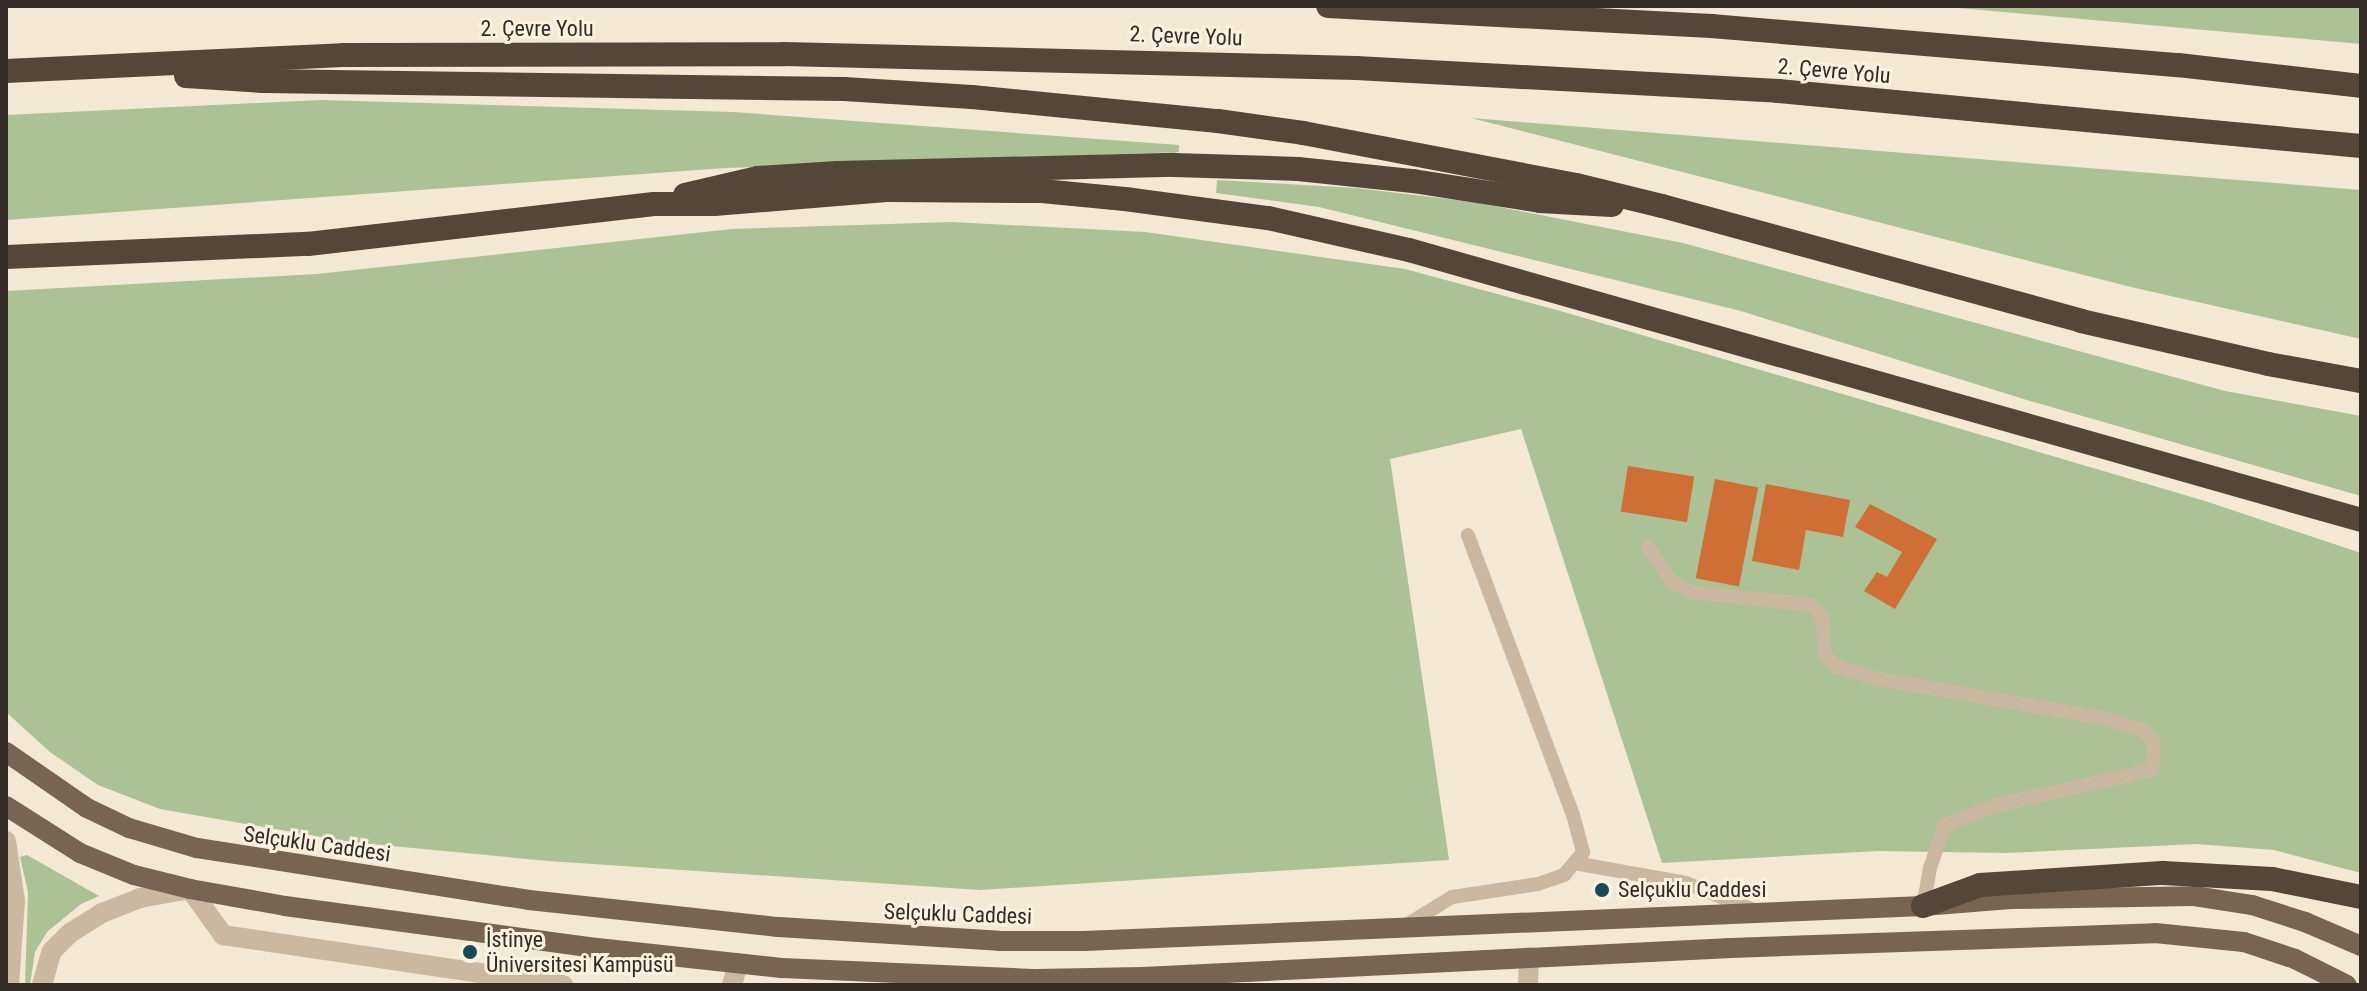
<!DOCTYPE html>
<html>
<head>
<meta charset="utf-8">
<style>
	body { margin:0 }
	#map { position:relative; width:2367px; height:991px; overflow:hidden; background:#f2e8d4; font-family:"Roboto Condensed",sans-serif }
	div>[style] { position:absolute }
	.green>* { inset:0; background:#acc194 }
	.building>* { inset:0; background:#cf6e35; transform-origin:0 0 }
	.service>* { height:14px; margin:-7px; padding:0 7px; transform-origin:7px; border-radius:7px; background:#cab9a0 }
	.minor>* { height:20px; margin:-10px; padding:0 10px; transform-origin:10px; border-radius:10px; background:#cab9a0 }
	.tertiary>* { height:20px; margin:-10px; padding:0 10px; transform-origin:10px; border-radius:10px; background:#cab9a0 }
	.primary>* { height:20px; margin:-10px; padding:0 10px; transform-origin:10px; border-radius:10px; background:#776453 }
	.motorway>* { height:24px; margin:-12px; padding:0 12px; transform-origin:12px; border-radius:12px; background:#55463a }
	.dots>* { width:22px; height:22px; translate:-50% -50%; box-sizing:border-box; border:4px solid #faf1e0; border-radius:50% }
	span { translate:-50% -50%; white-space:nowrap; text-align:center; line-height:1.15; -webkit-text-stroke:6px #faf1e0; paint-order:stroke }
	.street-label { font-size:22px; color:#332b24 }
	.poi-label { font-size:22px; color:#332b24 }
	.left { translate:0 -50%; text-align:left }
	.frame { position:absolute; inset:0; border:8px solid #332b24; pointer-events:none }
</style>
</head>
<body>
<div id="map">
	<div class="green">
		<div style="clip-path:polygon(1936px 6px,2361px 6px,2361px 44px)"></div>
		<div style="clip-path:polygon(321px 100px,733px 112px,1179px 145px,1179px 152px,725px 168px,6px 220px,6px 115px)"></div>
		<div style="clip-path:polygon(1471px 118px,2361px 190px,2361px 339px,2131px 287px)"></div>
		<div style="clip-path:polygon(1217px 180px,1356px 188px,1474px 202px,1683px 243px,2225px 391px,2361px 416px,2361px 496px,2030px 401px,1741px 311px,1319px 207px,1216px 193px)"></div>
		<div style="clip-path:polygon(952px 222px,1145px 232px,1405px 269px,1564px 312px,2205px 501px,2361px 553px,2361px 873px,2274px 850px,2197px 844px,2006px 853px,1878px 851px,1662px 863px,1521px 429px,1390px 459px,1449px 860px,980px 890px,548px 861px,350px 842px,160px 809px,98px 785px,50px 752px,6px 712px,6px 291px,317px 274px,732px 229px)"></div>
		<div style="clip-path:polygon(27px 855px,99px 896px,81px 904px,47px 932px,35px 952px,30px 985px,25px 985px,28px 892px,20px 857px)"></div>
	</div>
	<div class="building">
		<div style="left:1628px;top:466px;width:67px;height:46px;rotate:9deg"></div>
		<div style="left:1715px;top:479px;width:44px;height:101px;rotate:11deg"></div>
		<div style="clip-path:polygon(1766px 484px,1850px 500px,1843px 537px,1806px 530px,1799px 570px,1752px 561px)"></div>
		<div style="clip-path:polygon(1870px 504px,1937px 539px,1895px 609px,1864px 591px,1877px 572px,1887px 577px,1902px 552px,1855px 527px)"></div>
	</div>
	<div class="service">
		<div style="left:1648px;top:547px;width:42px;rotate:55.6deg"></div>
		<div style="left:1672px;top:582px;width:21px;rotate:29deg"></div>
		<div style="left:1690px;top:592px;width:122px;rotate:6.1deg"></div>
		<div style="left:1811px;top:605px;width:16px;rotate:45deg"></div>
		<div style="left:1822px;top:616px;width:39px;rotate:86deg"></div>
		<div style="left:1825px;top:655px;width:17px;rotate:45deg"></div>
		<div style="left:1837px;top:667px;width:44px;rotate:15.9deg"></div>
		<div style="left:1879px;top:679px;width:227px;rotate:9.9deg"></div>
		<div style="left:2103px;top:718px;width:44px;rotate:17.2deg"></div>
		<div style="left:2145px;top:731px;width:13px;rotate:51deg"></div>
		<div style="left:2153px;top:741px;width:18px;rotate:87deg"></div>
		<div style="left:2154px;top:759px;width:11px;rotate:105deg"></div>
		<div style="left:2151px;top:770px;width:161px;rotate:167.1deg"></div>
		<div style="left:1994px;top:806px;width:53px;rotate:158.8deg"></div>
		<div style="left:1945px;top:825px;width:46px;rotate:109.2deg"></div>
		<div style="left:1930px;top:868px;width:39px;rotate:100deg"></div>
		<div style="left:1574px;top:863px;width:114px;rotate:10.1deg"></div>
		<div style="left:1686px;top:883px;width:73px;rotate:21.7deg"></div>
		<div style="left:1405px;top:926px;width:55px;rotate:-31.7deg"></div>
		<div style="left:1452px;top:897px;width:87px;rotate:-8.6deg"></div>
		<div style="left:1538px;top:884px;width:28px;rotate:-19deg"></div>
		<div style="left:1564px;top:875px;width:30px;rotate:-50deg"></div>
		<div style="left:1583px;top:852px;width:38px;rotate:-105deg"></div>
		<div style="left:1573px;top:815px;width:299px;rotate:-110.6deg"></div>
	</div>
	<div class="minor">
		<div style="left:190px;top:889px;width:57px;rotate:54.3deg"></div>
		<div style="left:223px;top:935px;width:344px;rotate:8.4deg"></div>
		<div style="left:732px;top:985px;width:22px;rotate:-74deg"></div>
		<div style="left:1528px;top:985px;width:28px;rotate:-88deg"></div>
	</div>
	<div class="tertiary">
		<div style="left:6px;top:841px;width:61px;rotate:81.5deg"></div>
		<div style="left:15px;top:901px;width:84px;rotate:94.1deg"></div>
		<div style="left:42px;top:985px;width:35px;rotate:-74deg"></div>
		<div style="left:52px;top:951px;width:25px;rotate:-45deg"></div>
		<div style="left:70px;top:933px;width:38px;rotate:-32deg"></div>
		<div style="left:102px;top:913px;width:41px;rotate:-21.5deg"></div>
		<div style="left:140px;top:898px;width:51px;rotate:-10.2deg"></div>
	</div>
	<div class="primary">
		<div style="left:6px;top:752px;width:98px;rotate:34.7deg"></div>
		<div style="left:87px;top:808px;width:47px;rotate:25.5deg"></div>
		<div style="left:129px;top:828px;width:71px;rotate:16.4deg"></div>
		<div style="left:197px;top:848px;width:336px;rotate:8.9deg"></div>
		<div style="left:529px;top:900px;width:251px;rotate:6.2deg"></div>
		<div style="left:779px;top:927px;width:220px;rotate:3.6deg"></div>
		<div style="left:999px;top:941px;width:85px"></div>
		<div style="left:1084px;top:941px;width:840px;rotate:-2.39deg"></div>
		<div style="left:1923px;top:906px;width:88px;rotate:-4.5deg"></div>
		<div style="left:2011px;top:899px;width:183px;rotate:-0.9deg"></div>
		<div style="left:2194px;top:896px;width:59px;rotate:8.8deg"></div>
		<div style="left:2252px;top:905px;width:56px;rotate:17.8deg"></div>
		<div style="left:2305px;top:922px;width:61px;rotate:23.2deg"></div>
		<div style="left:6px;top:806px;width:88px;rotate:32.4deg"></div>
		<div style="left:80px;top:853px;width:58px;rotate:22.2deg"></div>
		<div style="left:134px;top:875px;width:58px;rotate:14deg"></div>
		<div style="left:190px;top:889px;width:97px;rotate:10.1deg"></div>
		<div style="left:285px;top:906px;width:306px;rotate:7.7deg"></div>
		<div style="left:588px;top:947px;width:195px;rotate:6.2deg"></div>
		<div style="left:782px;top:968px;width:256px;rotate:2.5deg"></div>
		<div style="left:1038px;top:979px;width:105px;rotate:-1.1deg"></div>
		<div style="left:1143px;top:977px;width:589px;rotate:-2.82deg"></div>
		<div style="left:1731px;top:948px;width:424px;rotate:-2deg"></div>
		<div style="left:2155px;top:933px;width:89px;rotate:5.8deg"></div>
		<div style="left:2244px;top:942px;width:54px;rotate:18.4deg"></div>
		<div style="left:2295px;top:959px;width:58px;rotate:26.6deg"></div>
	</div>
	<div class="motorway">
		<div style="left:1328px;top:6px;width:384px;rotate:3deg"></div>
		<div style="left:1711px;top:26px;width:469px;rotate:4.8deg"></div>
		<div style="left:2178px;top:65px;width:184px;rotate:6.5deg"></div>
		<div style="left:6px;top:71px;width:337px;rotate:-2.7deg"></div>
		<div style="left:343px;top:55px;width:441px;rotate:-0.1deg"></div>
		<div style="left:784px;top:54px;width:572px;rotate:1.4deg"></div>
		<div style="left:1356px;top:68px;width:423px;rotate:3.1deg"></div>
		<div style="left:1778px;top:91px;width:586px;rotate:5.39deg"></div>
		<div style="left:186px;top:76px;width:77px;rotate:3.7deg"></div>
		<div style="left:263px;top:81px;width:581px;rotate:0.79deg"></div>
		<div style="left:844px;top:89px;width:128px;rotate:3.6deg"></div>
		<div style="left:972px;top:97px;width:247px;rotate:5.6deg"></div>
		<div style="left:1218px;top:121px;width:86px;rotate:8deg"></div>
		<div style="left:1303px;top:133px;width:278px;rotate:10.8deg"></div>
		<div style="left:1576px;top:185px;width:89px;rotate:13.7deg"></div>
		<div style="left:1662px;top:206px;width:434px;rotate:15.3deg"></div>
		<div style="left:2081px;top:321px;width:192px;rotate:12.9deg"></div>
		<div style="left:2268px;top:364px;width:95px;rotate:10.4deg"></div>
		<div style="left:685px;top:195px;width:75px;rotate:-13.1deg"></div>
		<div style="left:758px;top:178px;width:80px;rotate:-3.6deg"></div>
		<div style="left:838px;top:173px;width:336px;rotate:-1.4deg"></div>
		<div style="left:1174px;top:165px;width:124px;rotate:1.8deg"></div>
		<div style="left:1298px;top:169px;width:116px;rotate:6deg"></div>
		<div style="left:1413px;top:181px;width:129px;rotate:8.9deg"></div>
		<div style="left:1540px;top:201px;width:72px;rotate:3.2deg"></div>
		<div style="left:6px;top:257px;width:302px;rotate:-2.5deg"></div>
		<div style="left:308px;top:244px;width:348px;rotate:-6.6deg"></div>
		<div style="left:654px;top:204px;width:60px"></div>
		<div style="left:714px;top:204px;width:176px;rotate:-4.6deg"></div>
		<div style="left:889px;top:190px;width:153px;rotate:0.4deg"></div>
		<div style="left:1042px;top:191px;width:83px;rotate:5.5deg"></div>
		<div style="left:1125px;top:199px;width:144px;rotate:7.6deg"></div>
		<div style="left:1268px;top:218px;width:145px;rotate:12.8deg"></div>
		<div style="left:1409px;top:250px;width:990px;rotate:15.83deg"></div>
		<div style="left:1923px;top:906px;width:61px;rotate:-20.2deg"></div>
		<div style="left:1980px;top:885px;width:183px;rotate:-3.8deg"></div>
		<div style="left:2163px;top:873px;width:109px;rotate:3.2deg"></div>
		<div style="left:2272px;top:879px;width:91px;rotate:11.4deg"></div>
	</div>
	<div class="dots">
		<div style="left:1602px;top:890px;background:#174b57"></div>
		<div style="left:470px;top:952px;background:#174b57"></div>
	</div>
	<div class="street-label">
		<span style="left:537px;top:29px">2. Çevre Yolu</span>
		<span style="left:1186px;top:36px;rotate:2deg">2. Çevre Yolu</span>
		<span style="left:1834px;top:71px;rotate:5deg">2. Çevre Yolu</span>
		<span style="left:317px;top:844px;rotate:8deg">Selçuklu Caddesi</span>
		<span style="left:958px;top:914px;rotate:2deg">Selçuklu Caddesi</span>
	</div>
	<div class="poi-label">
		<span class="left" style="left:1618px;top:890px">Selçuklu Caddesi</span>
		<span class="left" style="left:486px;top:952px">İstinye<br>Üniversitesi Kampüsü</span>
	</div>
	<div class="frame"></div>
</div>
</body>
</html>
